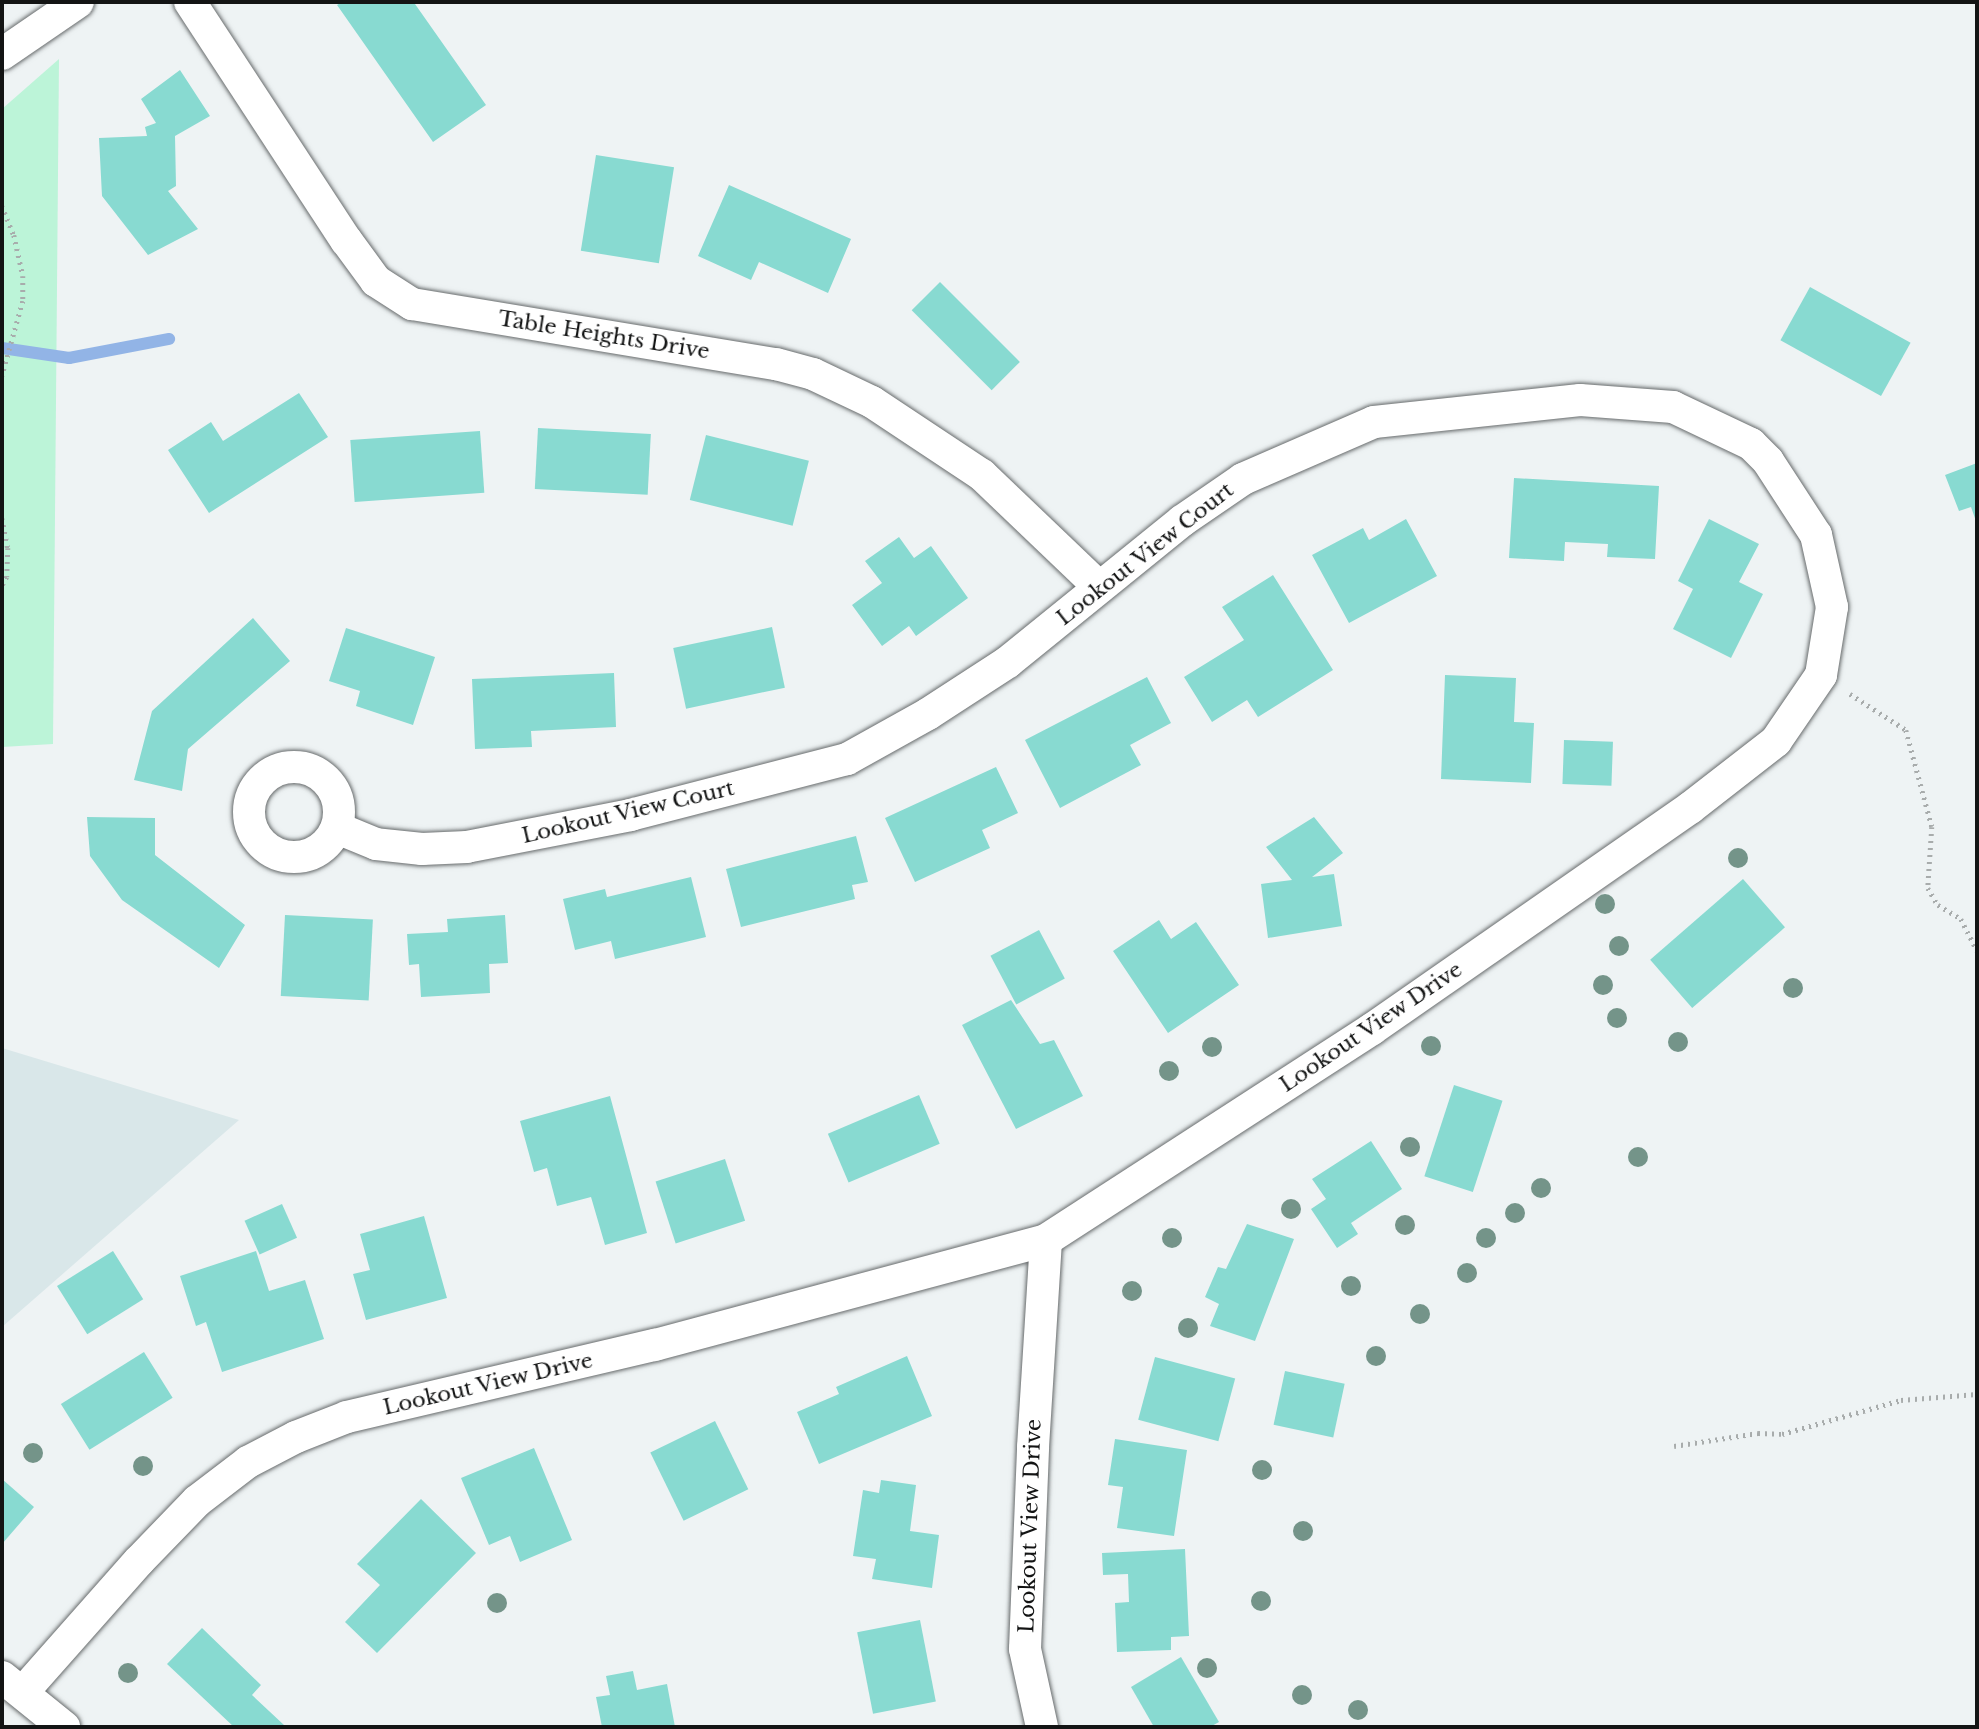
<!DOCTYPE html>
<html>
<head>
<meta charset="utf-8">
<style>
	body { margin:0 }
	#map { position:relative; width:1979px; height:1729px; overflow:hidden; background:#eef3f4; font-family:"Libre Baskerville",serif }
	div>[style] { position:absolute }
	.built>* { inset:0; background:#d9e7e9 }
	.green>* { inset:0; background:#bcf4d8 }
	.stream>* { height:12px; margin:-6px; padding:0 6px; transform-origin:6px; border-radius:6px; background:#92b4e6 }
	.building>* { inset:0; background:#88dad1; transform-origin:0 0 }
	.path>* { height:4.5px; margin-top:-2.25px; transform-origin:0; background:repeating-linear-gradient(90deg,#a8acac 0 2px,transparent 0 7px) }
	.roads { filter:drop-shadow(0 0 2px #676b6c) drop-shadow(0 0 2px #676b6c) }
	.minor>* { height:32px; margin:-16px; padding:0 16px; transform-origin:16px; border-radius:16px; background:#fff }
	.minor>.ring { margin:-16px; padding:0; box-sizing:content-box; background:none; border:32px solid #fff; border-radius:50% }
	.trees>* { width:20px; height:20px; margin:-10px; border-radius:50%; background:#749489 }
	span { translate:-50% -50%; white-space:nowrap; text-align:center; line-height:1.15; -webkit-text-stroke:5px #fff; paint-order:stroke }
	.street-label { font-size:21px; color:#131414 }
	.frame { position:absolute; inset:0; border:4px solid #131414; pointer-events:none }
</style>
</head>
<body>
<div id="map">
	<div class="built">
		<div style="clip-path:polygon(2px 1048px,239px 1120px,2px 1327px)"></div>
	</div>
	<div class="green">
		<div style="clip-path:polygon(59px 59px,53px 744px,2px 747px,2px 109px)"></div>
	</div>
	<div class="stream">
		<div style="left:2px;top:348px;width:68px;rotate:8.5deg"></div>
		<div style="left:69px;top:358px;width:102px;rotate:-10.8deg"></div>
	</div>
	<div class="building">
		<div style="clip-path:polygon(342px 2px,418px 2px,415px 4px,486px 105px,433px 142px,337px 5px)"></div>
		<div style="clip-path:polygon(180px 70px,210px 116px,175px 136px,176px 186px,168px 191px,198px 229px,148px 255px,102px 196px,99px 138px,147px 136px,145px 127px,156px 123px,141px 99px)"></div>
		<div style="left:596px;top:155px;width:79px;height:97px;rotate:9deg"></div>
		<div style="clip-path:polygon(729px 185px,851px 239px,828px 293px,759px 262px,751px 280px,698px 256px)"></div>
		<div style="left:940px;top:282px;width:113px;height:40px;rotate:45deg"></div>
		<div style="left:1810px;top:287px;width:115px;height:61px;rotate:29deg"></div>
		<div style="clip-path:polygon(299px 393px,328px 437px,209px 513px,168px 450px,211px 422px,223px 441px)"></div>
		<div style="left:538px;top:428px;width:113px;height:61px;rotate:3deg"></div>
		<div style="left:480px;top:431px;width:62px;height:130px;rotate:86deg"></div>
		<div style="left:706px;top:435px;width:106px;height:67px;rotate:14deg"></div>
		<div style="clip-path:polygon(1977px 463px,1977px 524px,1971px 507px,1959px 511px,1945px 475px)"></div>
		<div style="clip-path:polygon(1514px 478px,1659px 486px,1655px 559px,1607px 557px,1608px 544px,1565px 542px,1564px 561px,1509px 558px)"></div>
		<div style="clip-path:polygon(1406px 519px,1437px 576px,1349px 623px,1312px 555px,1363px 528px,1369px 540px)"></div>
		<div style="clip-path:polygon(1709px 519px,1759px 544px,1739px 582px,1763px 594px,1731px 658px,1673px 629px,1693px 589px,1678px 581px)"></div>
		<div style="clip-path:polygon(899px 537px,914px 558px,931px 546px,968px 598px,916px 636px,909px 626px,882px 646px,852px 605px,882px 583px,865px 561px)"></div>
		<div style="clip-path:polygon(1273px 575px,1333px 670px,1258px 717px,1247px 700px,1212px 722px,1184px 677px,1244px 640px,1222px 607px)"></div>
		<div style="clip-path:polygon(253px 618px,290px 661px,188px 749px,182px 791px,134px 780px,152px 711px)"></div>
		<div style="left:772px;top:627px;width:62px;height:101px;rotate:78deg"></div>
		<div style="clip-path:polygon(346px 628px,435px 657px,413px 725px,356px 706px,360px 691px,329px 681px)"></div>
		<div style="clip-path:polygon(614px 673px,616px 727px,531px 731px,532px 747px,475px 749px,472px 679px)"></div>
		<div style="clip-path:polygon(1445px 675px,1516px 678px,1514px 722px,1534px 723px,1531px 783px,1441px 779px)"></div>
		<div style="clip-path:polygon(1147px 677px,1171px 723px,1130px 745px,1141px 765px,1060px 808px,1025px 740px)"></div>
		<div style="left:1564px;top:740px;width:49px;height:44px;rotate:2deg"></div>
		<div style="clip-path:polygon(996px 767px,1018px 813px,982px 830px,990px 848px,915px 882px,885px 818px)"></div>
		<div style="clip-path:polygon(87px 817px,155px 818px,155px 855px,245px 925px,219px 968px,122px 900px,90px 856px)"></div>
		<div style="clip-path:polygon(1314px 817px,1343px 853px,1312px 877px,1334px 874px,1342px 926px,1268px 938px,1261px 884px,1292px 880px,1266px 847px)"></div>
		<div style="clip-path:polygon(856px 836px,868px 882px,852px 885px,855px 899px,741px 927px,726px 869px)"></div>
		<div style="clip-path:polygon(691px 877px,706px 937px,615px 959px,611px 941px,575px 950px,563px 899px,605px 889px,607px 897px)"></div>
		<div style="left:1743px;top:879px;width:64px;height:123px;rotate:49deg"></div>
		<div style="left:285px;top:915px;width:88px;height:81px;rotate:3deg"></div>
		<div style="clip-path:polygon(505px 915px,508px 963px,489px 964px,490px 993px,421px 997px,419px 964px,409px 965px,407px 934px,448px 932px,447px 919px)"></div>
		<div style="clip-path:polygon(1159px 920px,1171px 939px,1196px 922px,1239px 985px,1168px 1033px,1113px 951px)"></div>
		<div style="left:1039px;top:930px;width:55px;height:55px;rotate:62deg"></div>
		<div style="clip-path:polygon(1011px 1000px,1040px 1044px,1054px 1040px,1083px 1096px,1016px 1129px,962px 1025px)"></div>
		<div style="left:1454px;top:1085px;width:51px;height:96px;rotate:18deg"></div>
		<div style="left:919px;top:1095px;width:53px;height:99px;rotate:67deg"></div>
		<div style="clip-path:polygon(610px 1096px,647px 1233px,605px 1245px,591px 1197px,557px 1206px,547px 1168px,534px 1172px,520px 1121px)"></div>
		<div style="clip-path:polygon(1371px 1141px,1402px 1189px,1351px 1223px,1358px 1234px,1337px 1248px,1311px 1209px,1326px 1199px,1312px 1179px)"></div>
		<div style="left:725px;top:1159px;width:65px;height:73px;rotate:72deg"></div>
		<div style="left:282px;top:1204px;width:37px;height:41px;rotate:66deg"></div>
		<div style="clip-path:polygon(424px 1216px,447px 1298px,366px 1320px,353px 1274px,370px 1270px,360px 1234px)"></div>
		<div style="clip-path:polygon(1247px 1224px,1294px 1239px,1255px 1341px,1210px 1326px,1219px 1304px,1205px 1297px,1218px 1267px,1226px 1269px)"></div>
		<div style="left:113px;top:1251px;width:57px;height:66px;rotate:58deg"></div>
		<div style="clip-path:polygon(256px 1251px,269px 1291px,305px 1280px,324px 1339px,222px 1372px,206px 1322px,196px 1326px,180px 1276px)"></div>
		<div style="left:144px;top:1352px;width:54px;height:98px;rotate:58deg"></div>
		<div style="clip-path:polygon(907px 1356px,932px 1416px,819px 1464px,797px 1412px,839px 1394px,836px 1387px)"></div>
		<div style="left:1155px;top:1357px;width:83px;height:65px;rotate:15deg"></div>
		<div style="left:1285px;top:1371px;width:61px;height:55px;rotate:12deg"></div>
		<div style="left:715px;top:1421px;width:76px;height:72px;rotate:64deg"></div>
		<div style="clip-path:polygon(1115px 1439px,1187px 1450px,1174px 1536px,1117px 1528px,1123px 1487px,1108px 1485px)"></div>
		<div style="clip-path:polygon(534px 1448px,572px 1540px,520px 1562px,510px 1536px,489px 1545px,461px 1478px)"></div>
		<div style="clip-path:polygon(2px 1479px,34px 1507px,2px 1544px)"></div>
		<div style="clip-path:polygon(881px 1480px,916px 1485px,910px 1531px,939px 1535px,932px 1588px,872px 1579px,876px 1559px,853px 1556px,863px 1490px,879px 1493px)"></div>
		<div style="clip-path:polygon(421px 1499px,476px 1553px,377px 1653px,345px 1622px,380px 1585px,357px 1564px)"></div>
		<div style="clip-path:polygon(1185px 1549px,1189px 1636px,1171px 1637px,1171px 1650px,1117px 1652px,1115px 1603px,1129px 1602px,1128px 1574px,1103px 1575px,1102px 1553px)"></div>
		<div style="left:920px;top:1620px;width:83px;height:64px;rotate:79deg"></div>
		<div style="clip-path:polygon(202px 1628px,261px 1685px,252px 1695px,284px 1725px,281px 1727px,234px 1727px,167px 1664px)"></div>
		<div style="clip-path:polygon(1181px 1657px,1219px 1722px,1210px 1727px,1154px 1727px,1131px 1687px)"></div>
		<div style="clip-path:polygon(633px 1671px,637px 1690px,667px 1684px,675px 1727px,602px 1727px,596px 1697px,610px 1695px,606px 1676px)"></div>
	</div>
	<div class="path">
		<div style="left:2px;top:206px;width:31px;rotate:68deg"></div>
		<div style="left:14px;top:235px;width:42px;rotate:77.6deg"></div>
		<div style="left:23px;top:276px;width:25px;rotate:90deg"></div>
		<div style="left:23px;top:301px;width:78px;rotate:105.6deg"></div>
		<div style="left:2px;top:518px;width:31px;rotate:79deg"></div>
		<div style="left:8px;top:548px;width:29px;rotate:92deg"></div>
		<div style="left:7px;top:577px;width:10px;rotate:119deg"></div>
		<div style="left:1850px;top:694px;width:67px;rotate:32.7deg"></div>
		<div style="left:1906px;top:730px;width:100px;rotate:75deg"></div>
		<div style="left:1932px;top:827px;width:61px;rotate:93.8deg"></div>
		<div style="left:1928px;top:888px;width:20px;rotate:60deg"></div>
		<div style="left:1938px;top:905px;width:27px;rotate:31deg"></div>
		<div style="left:1961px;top:919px;width:36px;rotate:63deg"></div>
		<div style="left:1674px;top:1446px;width:85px;rotate:-8.8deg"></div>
		<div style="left:1758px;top:1433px;width:24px;rotate:2deg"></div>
		<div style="left:1782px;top:1434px;width:124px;rotate:-15.9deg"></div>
		<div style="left:1901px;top:1400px;width:76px;rotate:-4.5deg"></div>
	</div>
	<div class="roads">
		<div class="minor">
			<div style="left:190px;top:2px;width:285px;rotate:56.8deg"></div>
			<div style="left:346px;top:240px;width:51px;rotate:53.8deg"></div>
			<div style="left:376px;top:281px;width:43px;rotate:32.6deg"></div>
			<div style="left:412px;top:304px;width:369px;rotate:9.4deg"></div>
			<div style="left:776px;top:364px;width:38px;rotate:15deg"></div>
			<div style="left:813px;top:374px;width:65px;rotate:25.4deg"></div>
			<div style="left:872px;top:402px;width:132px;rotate:33.6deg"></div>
			<div style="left:982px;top:475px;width:162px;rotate:43.7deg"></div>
			<div style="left:2px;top:54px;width:92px;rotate:-34.4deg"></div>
			<div class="ring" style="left:249px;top:767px;width:58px;height:58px"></div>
			<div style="left:2px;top:1677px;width:80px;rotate:38.9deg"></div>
			<div style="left:23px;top:1692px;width:175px;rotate:-48.5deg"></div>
			<div style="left:139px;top:1561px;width:83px;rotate:-46deg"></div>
			<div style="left:197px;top:1501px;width:64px;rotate:-37.4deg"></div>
			<div style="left:248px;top:1462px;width:54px;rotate:-27.5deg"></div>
			<div style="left:296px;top:1437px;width:55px;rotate:-21.4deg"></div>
			<div style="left:347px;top:1417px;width:316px;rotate:-13.2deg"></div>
			<div style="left:655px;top:1345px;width:405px;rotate:-15deg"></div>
			<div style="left:1046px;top:1240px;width:388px;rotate:-32.9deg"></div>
			<div style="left:1372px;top:1029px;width:387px;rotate:-34.8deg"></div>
			<div style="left:1690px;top:808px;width:109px;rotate:-37.9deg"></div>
			<div style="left:1776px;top:741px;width:80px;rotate:-55.7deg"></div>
			<div style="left:1821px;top:675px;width:69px;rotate:-80.8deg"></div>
			<div style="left:1832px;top:607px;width:74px;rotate:-102.5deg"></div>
			<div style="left:1816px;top:535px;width:88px;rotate:-123deg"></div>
			<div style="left:1768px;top:461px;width:24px;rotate:-135deg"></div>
			<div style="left:1751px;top:444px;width:86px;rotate:-154.6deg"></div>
			<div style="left:1673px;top:407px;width:93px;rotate:-175.7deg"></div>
			<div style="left:1580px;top:400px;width:207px;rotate:173.9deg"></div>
			<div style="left:1374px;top:422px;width:143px;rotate:156.5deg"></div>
			<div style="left:1243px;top:479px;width:74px;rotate:145.5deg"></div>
			<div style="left:1182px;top:521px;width:224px;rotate:141deg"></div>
			<div style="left:1008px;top:662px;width:95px;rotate:147deg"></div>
			<div style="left:928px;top:714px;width:93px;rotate:150.9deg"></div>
			<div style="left:847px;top:759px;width:223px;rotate:165.5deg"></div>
			<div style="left:631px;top:815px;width:167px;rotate:169deg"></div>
			<div style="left:467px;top:847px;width:45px;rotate:177.5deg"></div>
			<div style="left:422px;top:849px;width:46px;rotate:-173.8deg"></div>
			<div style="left:376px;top:844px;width:42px;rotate:-157.7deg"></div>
			<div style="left:1042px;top:1727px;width:80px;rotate:-102.3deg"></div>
			<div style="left:1025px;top:1649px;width:202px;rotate:-87.7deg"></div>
			<div style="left:1033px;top:1447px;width:207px;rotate:-86.4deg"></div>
		</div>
	</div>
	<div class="trees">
		<div style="left:1738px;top:858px"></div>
		<div style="left:1605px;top:904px"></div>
		<div style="left:1619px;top:946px"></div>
		<div style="left:1603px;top:985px"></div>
		<div style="left:1793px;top:988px"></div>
		<div style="left:1617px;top:1018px"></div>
		<div style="left:1678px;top:1042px"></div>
		<div style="left:1431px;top:1046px"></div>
		<div style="left:1212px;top:1047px"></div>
		<div style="left:1169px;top:1071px"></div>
		<div style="left:1410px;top:1147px"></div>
		<div style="left:1638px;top:1157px"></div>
		<div style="left:1541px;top:1188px"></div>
		<div style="left:1291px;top:1209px"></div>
		<div style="left:1515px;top:1213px"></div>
		<div style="left:1405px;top:1225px"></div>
		<div style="left:1172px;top:1238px"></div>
		<div style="left:1486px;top:1238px"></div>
		<div style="left:1467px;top:1273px"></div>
		<div style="left:1351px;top:1286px"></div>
		<div style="left:1132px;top:1291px"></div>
		<div style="left:1420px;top:1314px"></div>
		<div style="left:1188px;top:1328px"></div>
		<div style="left:1376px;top:1356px"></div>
		<div style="left:33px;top:1453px"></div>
		<div style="left:143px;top:1466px"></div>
		<div style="left:1262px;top:1470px"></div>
		<div style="left:1303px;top:1531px"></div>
		<div style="left:1261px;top:1601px"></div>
		<div style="left:497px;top:1603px"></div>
		<div style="left:1207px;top:1668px"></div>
		<div style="left:128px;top:1673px"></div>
		<div style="left:1302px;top:1695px"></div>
		<div style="left:1358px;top:1710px"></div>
	</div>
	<div class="street-label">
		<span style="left:604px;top:335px;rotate:9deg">Table Heights Drive</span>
		<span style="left:1145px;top:554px;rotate:-38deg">Lookout View Court</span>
		<span style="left:628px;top:812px;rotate:-13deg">Lookout View Court</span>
		<span style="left:1371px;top:1027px;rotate:-34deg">Lookout View Drive</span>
		<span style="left:488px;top:1384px;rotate:-13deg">Lookout View Drive</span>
		<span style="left:1030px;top:1526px;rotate:-88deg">Lookout View Drive</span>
	</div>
	<div class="frame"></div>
</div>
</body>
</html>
